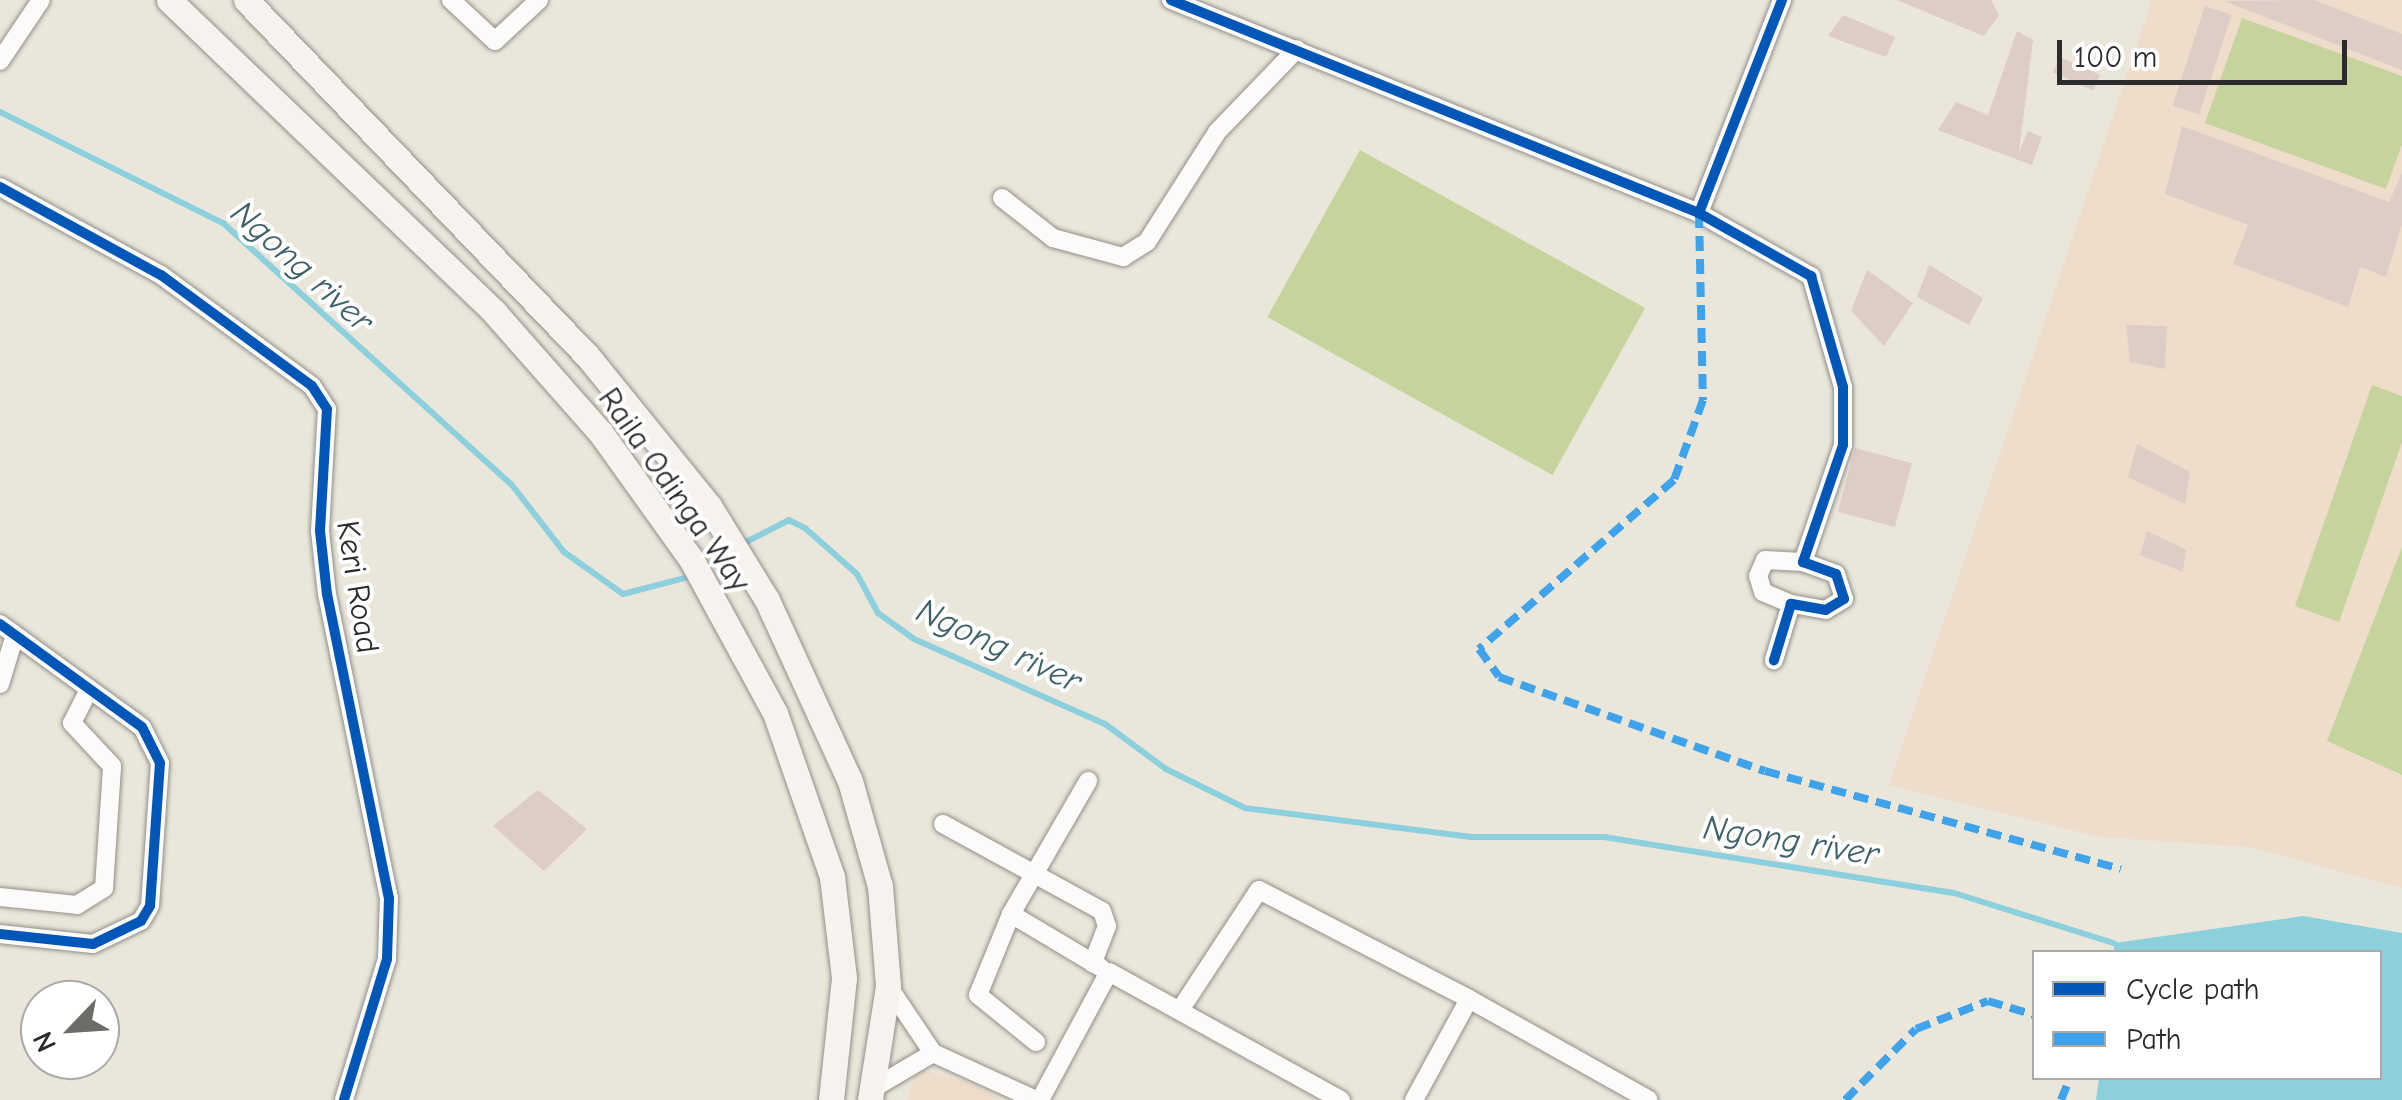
<!DOCTYPE html>
<html>
<head>
<meta charset="utf-8">
<style>
	body { margin:0 }
	#map { position:relative; width:2402px; height:1100px; overflow:hidden; background:#eae6da; font-family:"Comic Neue",sans-serif }
	div>[style] { position:absolute }
	.built>* { inset:0; background:#eeddcb }
	.green>* { inset:0; background:#c5d39c; transform-origin:0 0 }
	.water>* { inset:0; background:#8cd0de }
	.stream>* { height:6px; margin:-3px; padding:0 3px; transform-origin:3px; border-radius:3px; background:#8cd0de }
	.building>* { inset:0; background:#ddcdc5; transform-origin:0 0 }
	.roads { filter:drop-shadow(0 0 2px #908f89) drop-shadow(0 0 2px #908f89) }
	.minor>* { height:18px; margin:-9px; padding:0 9px; transform-origin:9px; border-radius:9px; background:#fcfbf9 }
	.secondary>* { height:25px; margin:-12.5px; padding:0 12.5px; transform-origin:12.5px; border-radius:12.5px; background:#f6f3ef }
	.quiet>* { height:8px; margin-top:-4px; transform-origin:0; background:repeating-linear-gradient(90deg,#3ea3eb 0 15px,transparent 0 23px) }
	.cycleway>* { height:10px; margin:-5px; padding:0 5px; transform-origin:5px; border-radius:5px; background:#0057b8 }
	span { translate:-50% -50%; white-space:nowrap; text-align:center; line-height:1.15; -webkit-text-stroke:8px #fff; paint-order:stroke }
	.street-label { font-size:32px; color:#2b2b2b }
	.water-label { font-size:35px; color:#3f626a; font-style:italic }
	.legend { position:absolute; left:2032px; top:950px; width:350px; height:130px; box-sizing:border-box; background:#fff; border:2px solid #aaa; margin:0; padding:12px 18px; list-style:none; font-size:30px; color:#2b2b2b }
	.legend li { display:flex; align-items:center; gap:20px; height:50px }
	.legend b { width:50px; border:2px solid #aaa }
	.north { position:absolute; left:20px; top:980px; width:100px; height:100px; box-sizing:border-box; background:#fff; border:2px solid #aaa; border-radius:50%; rotate:245deg; font-size:28px; font-weight:700; line-height:40px; text-align:center; color:#2b2b2b }
	.north::after { content:''; display:block; margin:auto; width:35px; height:45px; background:#6e6c68; clip-path:polygon(50% 0,100% 100%,50% 72%,0 100%) }
	.scale { position:absolute; left:2057px; top:40px; width:290px; height:45px; box-sizing:border-box; border:5px solid #2b2b2b; border-top:0; padding-left:12px; font-size:30px; line-height:35px; white-space:nowrap; color:#2b2b2b; -webkit-text-stroke:8px #fff; paint-order:stroke }
</style>
</head>
<body>
<div id="map">
	<div class="built">
		<div style="clip-path:polygon(2152px 0,2402px 0,2402px 888px,2248px 847px,2100px 837px,1889px 785px)"></div>
		<div style="clip-path:polygon(917px 1069px,968px 1082px,1001px 1100px,908px 1100px)"></div>
	</div>
	<div class="green">
		<div style="clip-path:polygon(2242px 18px,2402px 76px,2402px 144px,2386px 189px,2205px 123px)"></div>
		<div style="left:1360px;top:150px;width:326px;height:191px;rotate:29deg"></div>
		<div style="clip-path:polygon(2372px 385px,2402px 396px,2402px 442px,2339px 622px,2295px 606px)"></div>
		<div style="clip-path:polygon(2402px 547px,2402px 775px,2327px 741px)"></div>
	</div>
	<div class="water">
		<div style="clip-path:polygon(2303px 916px,2402px 933px,2402px 1100px,2096px 1100px,2099px 1078px,2380px 1078px,2380px 952px,2113px 952px,2115px 943px)"></div>
	</div>
	<div class="stream">
		<div style="left:0;top:112px;width:249px;rotate:26.5deg"></div>
		<div style="left:223px;top:223px;width:390px;rotate:42.2deg"></div>
		<div style="left:512px;top:485px;width:85px;rotate:52.2deg"></div>
		<div style="left:564px;top:552px;width:72px;rotate:35.4deg"></div>
		<div style="left:623px;top:594px;width:71px;rotate:-14.6deg"></div>
		<div style="left:740px;top:545px;width:55px;rotate:-27deg"></div>
		<div style="left:789px;top:520px;width:18px;rotate:27deg"></div>
		<div style="left:805px;top:528px;width:69px;rotate:41.5deg"></div>
		<div style="left:857px;top:574px;width:44px;rotate:61.7deg"></div>
		<div style="left:878px;top:613px;width:44px;rotate:35.8deg"></div>
		<div style="left:914px;top:639px;width:209px;rotate:24deg"></div>
		<div style="left:1105px;top:724px;width:76px;rotate:36.4deg"></div>
		<div style="left:1166px;top:769px;width:88px;rotate:26.3deg"></div>
		<div style="left:1245px;top:808px;width:228px;rotate:7.3deg"></div>
		<div style="left:1471px;top:837px;width:133px"></div>
		<div style="left:1604px;top:837px;width:354px;rotate:9.1deg"></div>
		<div style="left:1954px;top:893px;width:168px;rotate:17.4deg"></div>
		<div style="left:702px;top:569px;width:32px;rotate:-34deg"></div>
	</div>
	<div class="building">
		<div style="clip-path:polygon(1897px 0,1991px 0,1999px 15px,1984px 36px)"></div>
		<div style="clip-path:polygon(2314px 0,2402px 34px,2402px 70px,2224px 1px)"></div>
		<div style="left:2205px;top:6px;width:28px;height:105px;rotate:18deg"></div>
		<div style="clip-path:polygon(1843px 15px,1895px 37px,1886px 57px,1828px 36px)"></div>
		<div style="clip-path:polygon(2017px 31px,2033px 40px,2019px 152px,2028px 131px,2042px 137px,2032px 165px,1938px 130px,1956px 102px,1988px 115px)"></div>
		<div style="left:2060px;top:57px;width:44px;height:17px;rotate:24deg"></div>
		<div style="clip-path:polygon(2182px 126px,2389px 202px,2402px 173px,2402px 224px,2386px 277px,2360px 267px,2348px 307px,2233px 264px,2248px 225px,2165px 194px)"></div>
		<div style="clip-path:polygon(1929px 265px,1983px 298px,1969px 325px,1917px 297px)"></div>
		<div style="clip-path:polygon(1867px 270px,1913px 303px,1884px 346px,1851px 311px)"></div>
		<div style="clip-path:polygon(2126px 325px,2167px 326px,2165px 369px,2130px 362px)"></div>
		<div style="clip-path:polygon(2137px 444px,2190px 472px,2185px 504px,2128px 477px)"></div>
		<div style="left:1855px;top:448px;width:59px;height:66px;rotate:15deg"></div>
		<div style="clip-path:polygon(2147px 531px,2186px 550px,2183px 572px,2140px 555px)"></div>
		<div style="clip-path:polygon(538px 790px,587px 829px,544px 871px,493px 826px)"></div>
	</div>
	<div class="roads">
		<div class="minor">
			<div style="left:451px;top:0;width:60px;rotate:43deg"></div>
			<div style="left:495px;top:41px;width:60px;rotate:-43deg"></div>
			<div style="left:1171px;top:0;width:569px;rotate:21.97deg"></div>
			<div style="left:1699px;top:213px;width:229px;rotate:-68.7deg"></div>
			<div style="left:0;top:61px;width:73px;rotate:-56.1deg"></div>
			<div style="left:0;top:187px;width:183px;rotate:28.7deg"></div>
			<div style="left:161px;top:275px;width:187px;rotate:36.3deg"></div>
			<div style="left:312px;top:386px;width:27px;rotate:57deg"></div>
			<div style="left:327px;top:409px;width:122px;rotate:93.3deg"></div>
			<div style="left:320px;top:531px;width:63px;rotate:83.7deg"></div>
			<div style="left:327px;top:594px;width:310px;rotate:78.5deg"></div>
			<div style="left:389px;top:898px;width:61px;rotate:91.9deg"></div>
			<div style="left:387px;top:959px;width:147px;rotate:107deg"></div>
			<div style="left:1002px;top:198px;width:65px;rotate:38.1deg"></div>
			<div style="left:1053px;top:238px;width:73px;rotate:15.2deg"></div>
			<div style="left:1123px;top:257px;width:28px;rotate:-32deg"></div>
			<div style="left:1147px;top:242px;width:130px;rotate:-57.5deg"></div>
			<div style="left:1217px;top:132px;width:115px;rotate:-46.1deg"></div>
			<div style="left:1699px;top:213px;width:129px;rotate:29.4deg"></div>
			<div style="left:1811px;top:276px;width:116px;rotate:73.9deg"></div>
			<div style="left:1843px;top:387px;width:58px;rotate:90deg"></div>
			<div style="left:1843px;top:445px;width:124px;rotate:108.9deg"></div>
			<div style="left:1803px;top:562px;width:35px;rotate:20deg"></div>
			<div style="left:1836px;top:574px;width:26px;rotate:72deg"></div>
			<div style="left:1844px;top:599px;width:21px;rotate:149deg"></div>
			<div style="left:1826px;top:610px;width:36px;rotate:-170deg"></div>
			<div style="left:1791px;top:604px;width:59px;rotate:106.9deg"></div>
			<div style="left:1791px;top:604px;width:30px;rotate:-157deg"></div>
			<div style="left:1763px;top:592px;width:17px;rotate:-107deg"></div>
			<div style="left:1758px;top:576px;width:17px;rotate:-66deg"></div>
			<div style="left:1765px;top:560px;width:38px;rotate:3deg"></div>
			<div style="left:0;top:624px;width:175px;rotate:36deg"></div>
			<div style="left:142px;top:727px;width:40px;rotate:63.4deg"></div>
			<div style="left:160px;top:763px;width:143px;rotate:94deg"></div>
			<div style="left:150px;top:906px;width:17px;rotate:121deg"></div>
			<div style="left:141px;top:921px;width:53px;rotate:154.4deg"></div>
			<div style="left:93px;top:944px;width:94px;rotate:-173.9deg"></div>
			<div style="left:0;top:684px;width:51px;rotate:-73deg"></div>
			<div style="left:943px;top:824px;width:181px;rotate:28.7deg"></div>
			<div style="left:1102px;top:911px;width:16px;rotate:72deg"></div>
			<div style="left:1107px;top:926px;width:40px;rotate:111deg"></div>
			<div style="left:0;top:897px;width:77px;rotate:5.9deg"></div>
			<div style="left:77px;top:905px;width:32px;rotate:-32deg"></div>
			<div style="left:104px;top:888px;width:122px;rotate:-86.2deg"></div>
			<div style="left:112px;top:766px;width:59px;rotate:-132.9deg"></div>
			<div style="left:72px;top:723px;width:38px;rotate:-63deg"></div>
			<div style="left:1011px;top:914px;width:104px;rotate:30.8deg"></div>
			<div style="left:888px;top:986px;width:81px;rotate:56.1deg"></div>
			<div style="left:933px;top:1053px;width:113px;rotate:24.5deg"></div>
			<div style="left:1182px;top:1007px;width:140px;rotate:-56.7deg"></div>
			<div style="left:1259px;top:890px;width:237px;rotate:27.4deg"></div>
			<div style="left:1036px;top:1042px;width:75px;rotate:-141deg"></div>
			<div style="left:978px;top:995px;width:87px;rotate:-67.8deg"></div>
			<div style="left:1011px;top:914px;width:154px;rotate:-59.9deg"></div>
			<div style="left:872px;top:1089px;width:71px;rotate:-30.5deg"></div>
			<div style="left:1040px;top:1100px;width:145px;rotate:-61.7deg"></div>
			<div style="left:1109px;top:972px;width:265px;rotate:28.9deg"></div>
			<div style="left:1414px;top:1100px;width:115px;rotate:-61.4deg"></div>
			<div style="left:1469px;top:999px;width:206px;rotate:29.3deg"></div>
		</div>
		<div class="secondary">
			<div style="left:169px;top:0;width:452px;rotate:43.8deg"></div>
			<div style="left:495px;top:313px;width:159px;rotate:48.6deg"></div>
			<div style="left:600px;top:432px;width:156px;rotate:54.4deg"></div>
			<div style="left:691px;top:559px;width:175px;rotate:61.4deg"></div>
			<div style="left:775px;top:713px;width:174px;rotate:70.8deg"></div>
			<div style="left:832px;top:877px;width:102px;rotate:83.2deg"></div>
			<div style="left:844px;top:978px;width:123px;rotate:96.1deg"></div>
			<div style="left:246px;top:0;width:497px;rotate:46.2deg"></div>
			<div style="left:590px;top:359px;width:189px;rotate:51deg"></div>
			<div style="left:709px;top:506px;width:110px;rotate:58.3deg"></div>
			<div style="left:767px;top:600px;width:199px;rotate:65.4deg"></div>
			<div style="left:850px;top:781px;width:109px;rotate:74.1deg"></div>
			<div style="left:880px;top:886px;width:100px;rotate:85.4deg"></div>
			<div style="left:888px;top:986px;width:115px;rotate:99deg"></div>
		</div>
	</div>
	<div class="quiet">
		<div style="left:1699px;top:213px;width:187px;rotate:88.8deg"></div>
		<div style="left:1703px;top:400px;width:85px;rotate:109.9deg"></div>
		<div style="left:1674px;top:480px;width:258px;rotate:139.1deg"></div>
		<div style="left:1479px;top:649px;width:34px;rotate:54deg"></div>
		<div style="left:1499px;top:677px;width:282px;rotate:19.5deg"></div>
		<div style="left:1765px;top:771px;width:369px;rotate:15.4deg"></div>
		<div style="left:1845px;top:1100px;width:100px;rotate:-45deg"></div>
		<div style="left:1916px;top:1029px;width:77px;rotate:-21.3deg"></div>
		<div style="left:1988px;top:1001px;width:48px;rotate:16.9deg"></div>
		<div style="left:2061px;top:1100px;width:24px;rotate:-68deg"></div>
	</div>
	<div class="cycleway">
		<div style="left:1171px;top:0;width:569px;rotate:21.97deg"></div>
		<div style="left:1699px;top:213px;width:229px;rotate:-68.7deg"></div>
		<div style="left:0;top:187px;width:183px;rotate:28.7deg"></div>
		<div style="left:161px;top:275px;width:187px;rotate:36.3deg"></div>
		<div style="left:312px;top:386px;width:27px;rotate:57deg"></div>
		<div style="left:327px;top:409px;width:122px;rotate:93.3deg"></div>
		<div style="left:320px;top:531px;width:63px;rotate:83.7deg"></div>
		<div style="left:327px;top:594px;width:310px;rotate:78.5deg"></div>
		<div style="left:389px;top:898px;width:61px;rotate:91.9deg"></div>
		<div style="left:387px;top:959px;width:147px;rotate:107deg"></div>
		<div style="left:1699px;top:213px;width:129px;rotate:29.4deg"></div>
		<div style="left:1811px;top:276px;width:116px;rotate:73.9deg"></div>
		<div style="left:1843px;top:387px;width:58px;rotate:90deg"></div>
		<div style="left:1843px;top:445px;width:124px;rotate:108.9deg"></div>
		<div style="left:1803px;top:562px;width:35px;rotate:20deg"></div>
		<div style="left:1836px;top:574px;width:26px;rotate:72deg"></div>
		<div style="left:1844px;top:599px;width:21px;rotate:149deg"></div>
		<div style="left:1826px;top:610px;width:36px;rotate:-170deg"></div>
		<div style="left:1791px;top:604px;width:59px;rotate:106.9deg"></div>
		<div style="left:0;top:624px;width:175px;rotate:36deg"></div>
		<div style="left:142px;top:727px;width:40px;rotate:63.4deg"></div>
		<div style="left:160px;top:763px;width:143px;rotate:94deg"></div>
		<div style="left:150px;top:906px;width:17px;rotate:121deg"></div>
		<div style="left:141px;top:921px;width:53px;rotate:154.4deg"></div>
		<div style="left:93px;top:944px;width:94px;rotate:-173.9deg"></div>
	</div>
	<div class="street-label">
		<span style="left:674px;top:490px;rotate:55deg">Raila Odinga Way</span>
		<span style="left:357px;top:587px;rotate:81deg">Keri Road</span>
	</div>
	<div class="water-label">
		<span style="left:302px;top:267px;rotate:42deg">Ngong river</span>
		<span style="left:999px;top:646px;rotate:25deg">Ngong river</span>
		<span style="left:1791px;top:841px;rotate:9deg">Ngong river</span>
	</div>
	<ul class="legend">
	<li><b style="height:12px;background:#0057b8"></b>Cycle path</li>
	<li><b style="height:12px;background:#3ea3eb"></b>Path</li>
	</ul>
	<div class="north">N</div>
	<div class="scale">100 m</div>
</div>
</body>
</html>
